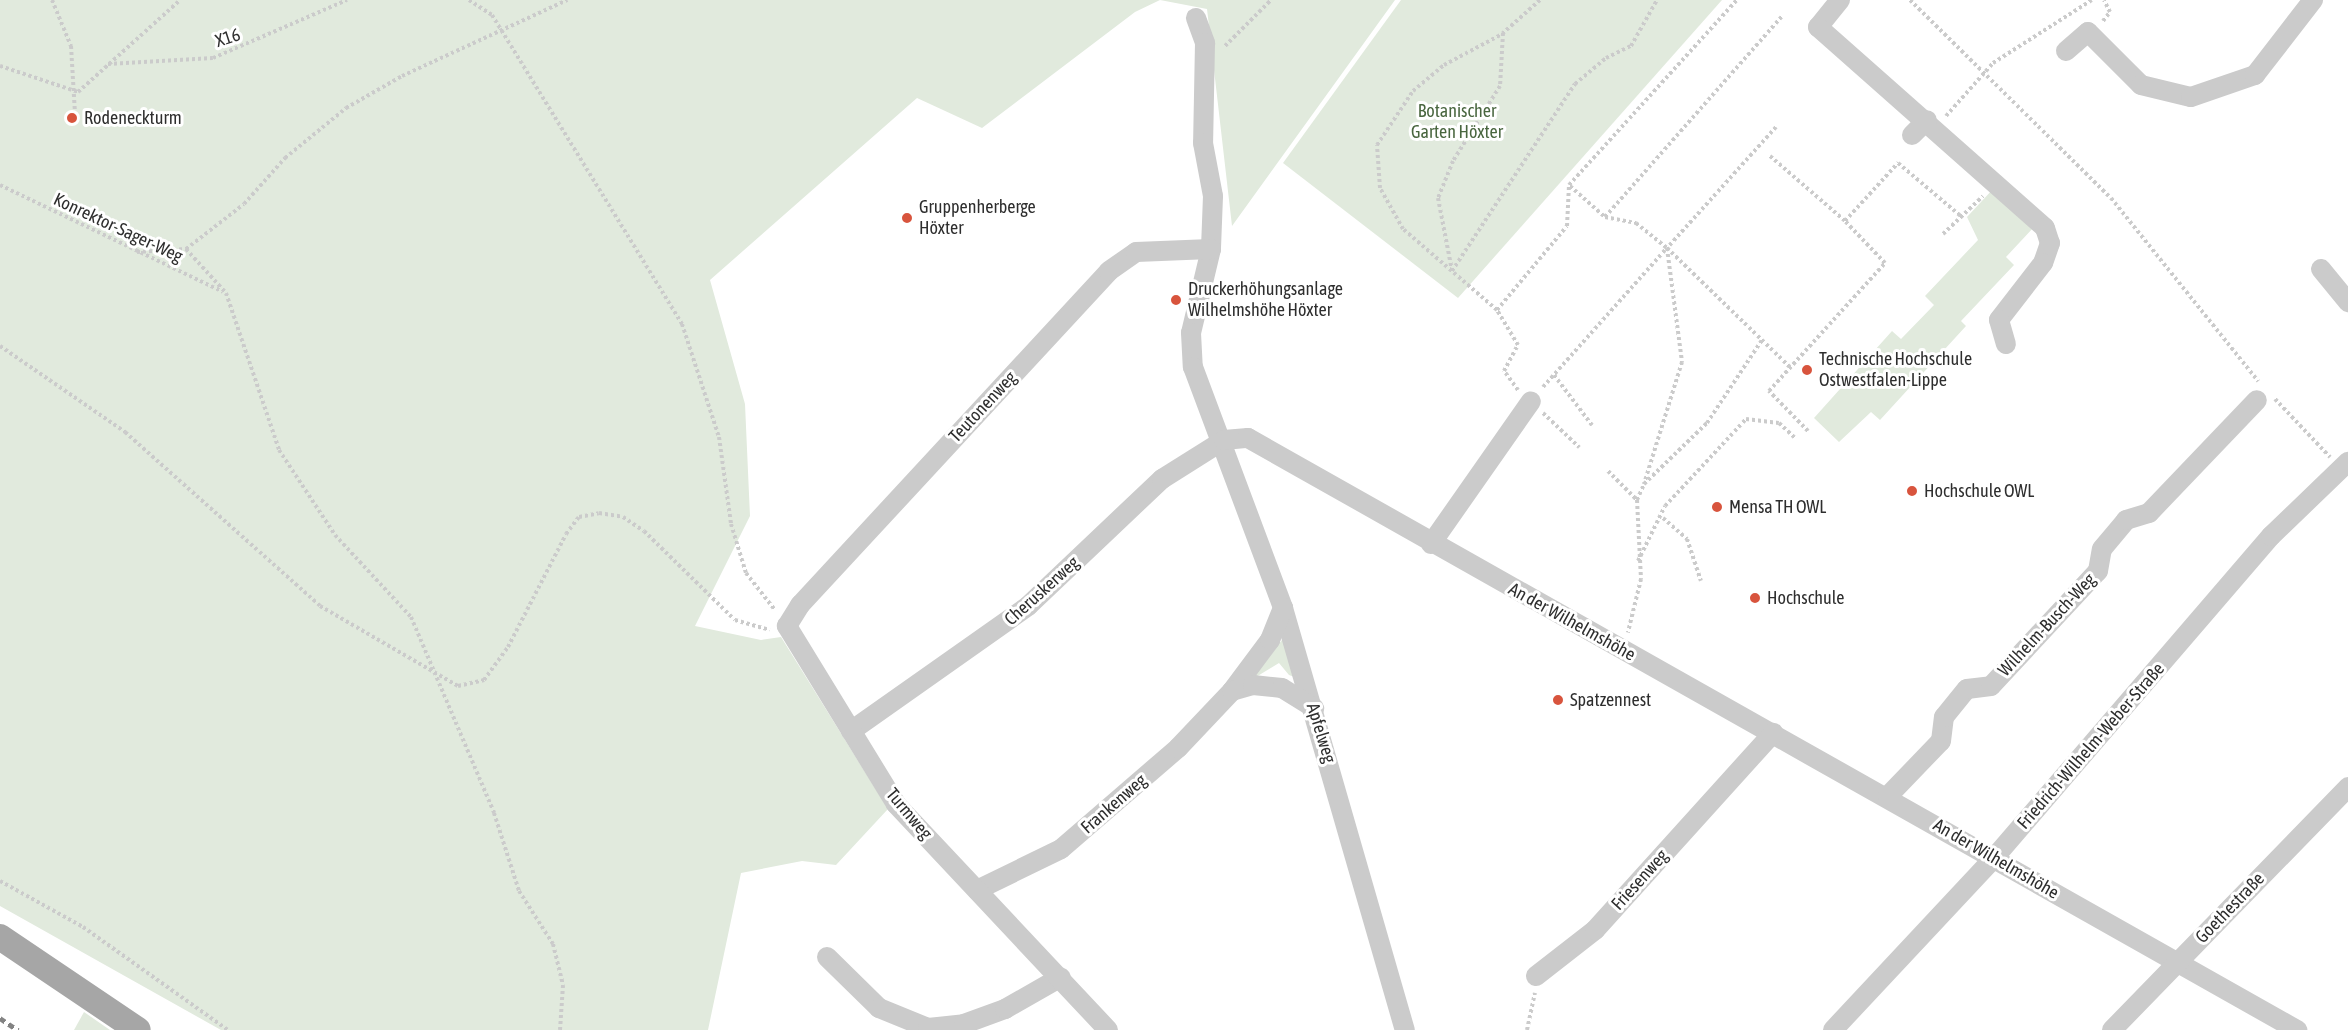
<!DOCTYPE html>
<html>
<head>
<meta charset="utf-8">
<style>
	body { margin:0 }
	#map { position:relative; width:2348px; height:1030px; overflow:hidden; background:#fff; font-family:"Asap Condensed",sans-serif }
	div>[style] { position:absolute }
	.green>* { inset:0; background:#e1eadd }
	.path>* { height:4px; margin-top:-2px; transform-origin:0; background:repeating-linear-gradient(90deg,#cbcbcb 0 3px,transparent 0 6px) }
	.minor>* { height:20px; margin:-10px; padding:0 10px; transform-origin:10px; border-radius:10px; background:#cbcbcb }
	.major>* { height:26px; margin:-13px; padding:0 13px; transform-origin:13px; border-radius:13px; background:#a6a6a6 }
	.rail>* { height:4.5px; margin-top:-2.25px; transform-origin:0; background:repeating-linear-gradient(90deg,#838383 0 6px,transparent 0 10.5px) }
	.dots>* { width:16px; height:16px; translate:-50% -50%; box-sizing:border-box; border:3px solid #fff; border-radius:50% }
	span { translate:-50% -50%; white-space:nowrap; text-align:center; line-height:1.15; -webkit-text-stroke:6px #fff; paint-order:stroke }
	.street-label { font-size:18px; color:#2e2e2e }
	.park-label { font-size:18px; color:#49663f }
	.poi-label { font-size:18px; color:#2e2e2e }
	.left { translate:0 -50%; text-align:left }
</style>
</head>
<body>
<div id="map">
	<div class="green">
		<div style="clip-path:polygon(0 0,1395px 0,1232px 226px,1207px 9px,1160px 0,1135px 12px,982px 128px,917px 98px,710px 280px,745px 404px,750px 516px,695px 626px,761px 640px,781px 637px,888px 809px,836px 865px,802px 861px,741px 873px,708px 1030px,221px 1030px,0 906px)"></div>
		<div style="clip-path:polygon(1401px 0,1722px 0,1458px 298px,1283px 163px)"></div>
		<div style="clip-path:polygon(1994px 188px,2035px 226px,2006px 257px,2014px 265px,1961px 321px,1966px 326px,1880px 420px,1871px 412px,1839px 442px,1814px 418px,1892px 331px,1901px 339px,1934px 305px,1925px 296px,1978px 240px,1967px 217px)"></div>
		<div style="clip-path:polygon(1292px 627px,1308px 682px,1289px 675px,1279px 663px,1251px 680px)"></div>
		<div style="clip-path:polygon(84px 1012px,110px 1030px,74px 1030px)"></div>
	</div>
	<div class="path">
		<div style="left:52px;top:0;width:50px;rotate:67.6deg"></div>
		<div style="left:71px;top:46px;width:67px;rotate:86.6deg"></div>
		<div style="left:469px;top:0;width:27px;rotate:33deg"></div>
		<div style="left:492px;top:15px;width:363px;rotate:58.4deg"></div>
		<div style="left:682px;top:324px;width:119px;rotate:71.9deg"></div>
		<div style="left:719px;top:437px;width:88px;rotate:82.1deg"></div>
		<div style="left:731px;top:524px;width:51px;rotate:73deg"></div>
		<div style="left:746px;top:573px;width:47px;rotate:51.9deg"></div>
		<div style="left:1540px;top:0;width:50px;rotate:138.3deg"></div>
		<div style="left:1503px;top:33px;width:53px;rotate:93.2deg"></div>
		<div style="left:1500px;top:86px;width:89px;rotate:122.1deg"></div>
		<div style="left:1453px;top:161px;width:40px;rotate:112deg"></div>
		<div style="left:1438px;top:198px;width:74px;rotate:79.1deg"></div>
		<div style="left:1452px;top:271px;width:224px;rotate:-56.7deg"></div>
		<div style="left:1575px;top:84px;width:40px;rotate:-40deg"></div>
		<div style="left:1606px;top:58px;width:28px;rotate:-26deg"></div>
		<div style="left:1631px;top:46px;width:53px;rotate:-60.5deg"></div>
		<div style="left:1910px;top:0;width:282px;rotate:44.6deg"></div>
		<div style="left:2111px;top:198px;width:235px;rotate:51.2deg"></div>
		<div style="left:2103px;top:21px;width:11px;rotate:-52deg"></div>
		<div style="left:2110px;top:12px;width:13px;rotate:-117deg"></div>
		<div style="left:1225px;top:46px;width:65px;rotate:-45deg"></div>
		<div style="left:108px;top:64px;width:105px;rotate:-3.3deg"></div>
		<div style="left:213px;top:58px;width:146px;rotate:-23.4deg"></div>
		<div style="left:0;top:66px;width:82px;rotate:18.4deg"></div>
		<div style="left:78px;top:92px;width:137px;rotate:-42deg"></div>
		<div style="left:1946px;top:116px;width:71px;rotate:-48.4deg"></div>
		<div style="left:1993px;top:63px;width:117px;rotate:-32.5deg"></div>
		<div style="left:1776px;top:127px;width:163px;rotate:132deg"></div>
		<div style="left:1667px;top:248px;width:171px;rotate:44.1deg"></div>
		<div style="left:1770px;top:156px;width:99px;rotate:40.9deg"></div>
		<div style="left:0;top:185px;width:247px;rotate:25.6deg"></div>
		<div style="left:1570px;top:186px;width:47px;rotate:41.5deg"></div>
		<div style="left:1605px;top:217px;width:32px;rotate:11deg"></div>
		<div style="left:1636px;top:223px;width:40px;rotate:39deg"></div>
		<div style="left:1667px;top:248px;width:115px;rotate:82.5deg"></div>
		<div style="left:1682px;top:362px;width:128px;rotate:107.3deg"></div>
		<div style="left:1605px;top:217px;width:268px;rotate:-48.6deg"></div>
		<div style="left:1943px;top:234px;width:55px;rotate:-43.5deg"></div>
		<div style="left:186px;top:249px;width:59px;rotate:47.7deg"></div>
		<div style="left:226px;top:293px;width:166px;rotate:71.3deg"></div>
		<div style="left:279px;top:450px;width:102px;rotate:56.6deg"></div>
		<div style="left:335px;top:535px;width:112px;rotate:47.2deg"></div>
		<div style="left:411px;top:617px;width:213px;rotate:67deg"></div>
		<div style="left:494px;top:813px;width:82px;rotate:72.2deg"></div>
		<div style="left:519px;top:891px;width:63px;rotate:57.3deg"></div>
		<div style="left:553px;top:944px;width:42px;rotate:76.3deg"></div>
		<div style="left:563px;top:985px;width:45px;rotate:93.8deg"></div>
		<div style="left:137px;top:252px;width:49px;rotate:-3.5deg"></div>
		<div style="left:186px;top:249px;width:73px;rotate:-37.8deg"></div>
		<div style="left:244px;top:204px;width:62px;rotate:-48.3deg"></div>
		<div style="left:285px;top:158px;width:79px;rotate:-39.3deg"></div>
		<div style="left:346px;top:108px;width:64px;rotate:-29.7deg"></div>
		<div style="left:402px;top:76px;width:182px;rotate:-24.7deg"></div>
		<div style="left:1497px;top:310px;width:124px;rotate:-139.2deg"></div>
		<div style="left:1403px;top:229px;width:47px;rotate:-119.3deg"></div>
		<div style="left:1380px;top:188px;width:43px;rotate:-94deg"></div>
		<div style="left:1377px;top:145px;width:65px;rotate:-56.3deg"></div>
		<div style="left:1413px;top:91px;width:40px;rotate:-40deg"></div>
		<div style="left:1444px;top:65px;width:66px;rotate:-28.1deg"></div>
		<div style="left:0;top:346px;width:152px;rotate:34.5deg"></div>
		<div style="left:125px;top:432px;width:261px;rotate:41.7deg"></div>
		<div style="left:320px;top:606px;width:160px;rotate:30.1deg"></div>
		<div style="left:458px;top:686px;width:27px;rotate:-13deg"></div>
		<div style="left:484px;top:680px;width:41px;rotate:-54deg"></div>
		<div style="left:508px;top:647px;width:127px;rotate:-62.8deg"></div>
		<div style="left:566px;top:534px;width:21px;rotate:-53deg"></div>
		<div style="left:579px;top:517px;width:20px;rotate:-11deg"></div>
		<div style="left:599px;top:513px;width:24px;rotate:9deg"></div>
		<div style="left:623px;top:517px;width:25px;rotate:34deg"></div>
		<div style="left:644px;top:531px;width:127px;rotate:44.4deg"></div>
		<div style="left:735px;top:620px;width:36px;rotate:16deg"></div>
		<div style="left:1554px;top:375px;width:63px;rotate:52.8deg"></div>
		<div style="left:1543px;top:387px;width:185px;rotate:-48.3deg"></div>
		<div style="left:1518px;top:390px;width:24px;rotate:-126deg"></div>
		<div style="left:1504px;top:371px;width:30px;rotate:-62deg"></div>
		<div style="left:1518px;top:345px;width:41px;rotate:-121deg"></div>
		<div style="left:1497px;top:310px;width:109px;rotate:-50.2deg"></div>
		<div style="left:1567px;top:226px;width:41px;rotate:-87.2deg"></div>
		<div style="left:1569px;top:185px;width:250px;rotate:-47.8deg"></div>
		<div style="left:2275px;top:399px;width:80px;rotate:46.5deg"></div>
		<div style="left:1543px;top:413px;width:50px;rotate:43.4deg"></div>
		<div style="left:1808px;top:431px;width:56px;rotate:-134.3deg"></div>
		<div style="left:1769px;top:391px;width:173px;rotate:-47.8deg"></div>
		<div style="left:1885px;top:263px;width:58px;rotate:-133.6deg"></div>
		<div style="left:1845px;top:221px;width:79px;rotate:-47.6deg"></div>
		<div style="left:1898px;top:163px;width:84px;rotate:40.2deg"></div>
		<div style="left:1608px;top:471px;width:41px;rotate:45deg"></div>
		<div style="left:1637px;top:500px;width:79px;rotate:87.1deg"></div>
		<div style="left:1641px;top:579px;width:55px;rotate:103.8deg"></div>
		<div style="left:1637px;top:500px;width:17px;rotate:-66deg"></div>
		<div style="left:1644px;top:484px;width:88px;rotate:-44.1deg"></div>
		<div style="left:1707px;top:423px;width:100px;rotate:-56.5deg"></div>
		<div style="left:1663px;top:518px;width:32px;rotate:41deg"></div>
		<div style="left:1687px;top:539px;width:44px;rotate:71.6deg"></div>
		<div style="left:1638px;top:561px;width:61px;rotate:-63.9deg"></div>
		<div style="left:1665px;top:506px;width:119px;rotate:-47deg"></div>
		<div style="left:1746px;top:419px;width:33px;rotate:7deg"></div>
		<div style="left:1779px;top:423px;width:22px;rotate:43deg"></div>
		<div style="left:0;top:881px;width:95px;rotate:29deg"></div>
		<div style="left:83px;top:927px;width:178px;rotate:35.4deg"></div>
		<div style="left:1527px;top:1030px;width:38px;rotate:-78deg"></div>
	</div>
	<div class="minor">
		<div style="left:1840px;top:0;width:35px;rotate:129deg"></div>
		<div style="left:1818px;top:27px;width:303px;rotate:41.5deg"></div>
		<div style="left:2045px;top:228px;width:16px;rotate:72deg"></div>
		<div style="left:2050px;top:243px;width:21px;rotate:109deg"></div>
		<div style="left:2043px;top:263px;width:72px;rotate:127.7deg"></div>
		<div style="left:1999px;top:320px;width:25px;rotate:74deg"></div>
		<div style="left:1196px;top:18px;width:27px;rotate:70deg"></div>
		<div style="left:1205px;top:43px;width:100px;rotate:91.1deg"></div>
		<div style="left:1203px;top:143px;width:54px;rotate:79.3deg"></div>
		<div style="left:1213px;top:196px;width:53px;rotate:92.2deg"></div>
		<div style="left:1211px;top:249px;width:86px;rotate:103.4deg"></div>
		<div style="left:1191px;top:333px;width:34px;rotate:87deg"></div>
		<div style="left:1193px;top:367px;width:257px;rotate:69.5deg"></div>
		<div style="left:1283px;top:608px;width:439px;rotate:73.9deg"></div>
		<div style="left:2066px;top:51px;width:29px;rotate:-41deg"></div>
		<div style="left:2088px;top:32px;width:75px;rotate:45deg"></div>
		<div style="left:2141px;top:85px;width:51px;rotate:13.5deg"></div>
		<div style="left:2191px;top:97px;width:68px;rotate:-19deg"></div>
		<div style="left:2255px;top:75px;width:95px;rotate:-52.3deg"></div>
		<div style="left:1912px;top:135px;width:21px;rotate:-45deg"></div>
		<div style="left:2321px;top:269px;width:43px;rotate:50.7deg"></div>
		<div style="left:1431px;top:544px;width:174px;rotate:-55deg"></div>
		<div style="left:1232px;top:691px;width:64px;rotate:-53.3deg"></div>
		<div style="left:1270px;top:640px;width:35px;rotate:-68deg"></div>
		<div style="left:851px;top:731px;width:217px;rotate:-35.2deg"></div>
		<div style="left:1028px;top:606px;width:185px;rotate:-43.5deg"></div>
		<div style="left:1162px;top:479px;width:73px;rotate:-32.2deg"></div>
		<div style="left:1224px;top:440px;width:24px;rotate:-5deg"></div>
		<div style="left:1248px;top:438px;width:1205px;rotate:29.44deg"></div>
		<div style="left:1888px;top:796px;width:76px;rotate:-46.1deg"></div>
		<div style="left:1941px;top:741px;width:24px;rotate:-83deg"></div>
		<div style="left:1944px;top:717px;width:36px;rotate:-51deg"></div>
		<div style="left:1967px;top:689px;width:24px;rotate:-7deg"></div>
		<div style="left:1991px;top:686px;width:157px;rotate:-47.1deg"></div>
		<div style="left:2098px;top:571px;width:22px;rotate:-80deg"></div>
		<div style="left:2102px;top:549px;width:38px;rotate:-50deg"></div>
		<div style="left:2126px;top:520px;width:24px;rotate:-17deg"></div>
		<div style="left:2149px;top:513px;width:156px;rotate:-46.3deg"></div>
		<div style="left:977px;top:890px;width:93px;rotate:-26deg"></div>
		<div style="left:1061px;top:849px;width:155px;rotate:-40.8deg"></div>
		<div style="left:1178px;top:748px;width:79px;rotate:-46.5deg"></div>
		<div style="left:1232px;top:691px;width:22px;rotate:-16deg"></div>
		<div style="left:1253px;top:685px;width:29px;rotate:6deg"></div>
		<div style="left:1282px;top:688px;width:38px;rotate:32deg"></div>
		<div style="left:827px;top:957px;width:73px;rotate:44.4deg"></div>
		<div style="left:879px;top:1008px;width:53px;rotate:22.2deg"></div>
		<div style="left:928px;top:1028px;width:36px;rotate:-6deg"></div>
		<div style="left:964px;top:1024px;width:44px;rotate:-20.1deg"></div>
		<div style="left:1005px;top:1009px;width:64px;rotate:-29.7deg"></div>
		<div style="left:1536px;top:976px;width:75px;rotate:-37.9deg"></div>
		<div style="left:1595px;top:930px;width:266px;rotate:-47.9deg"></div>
		<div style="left:1108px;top:1030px;width:310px;rotate:-133.2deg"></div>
		<div style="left:896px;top:804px;width:209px;rotate:-121.5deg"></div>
		<div style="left:787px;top:626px;width:25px;rotate:-58deg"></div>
		<div style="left:800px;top:605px;width:455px;rotate:-47.2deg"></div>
		<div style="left:1109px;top:271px;width:33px;rotate:-35deg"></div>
		<div style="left:1136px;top:252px;width:75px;rotate:-2.3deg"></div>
		<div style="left:1833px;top:1030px;width:236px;rotate:-46.9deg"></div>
		<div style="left:1994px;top:858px;width:425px;rotate:-49.3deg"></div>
		<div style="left:2271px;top:536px;width:107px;rotate:-43.9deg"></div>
		<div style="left:2112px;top:1030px;width:339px;rotate:-45.8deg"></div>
	</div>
	<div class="major">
		<div style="left:0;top:937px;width:166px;rotate:34deg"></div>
	</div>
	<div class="rail">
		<div style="left:0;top:1018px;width:22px;rotate:34deg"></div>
	</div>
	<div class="dots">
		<div style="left:72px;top:118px;background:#d8543d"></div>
		<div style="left:907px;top:218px;background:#d8543d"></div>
		<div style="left:1176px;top:300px;background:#d8543d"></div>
		<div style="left:1807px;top:370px;background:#d8543d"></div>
		<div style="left:1912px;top:491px;background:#d8543d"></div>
		<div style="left:1717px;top:507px;background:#d8543d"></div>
		<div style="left:1755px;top:598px;background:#d8543d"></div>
		<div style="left:1558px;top:700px;background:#d8543d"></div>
	</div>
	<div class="street-label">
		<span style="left:228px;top:38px;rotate:-18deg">X16</span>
		<span style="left:118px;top:228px;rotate:25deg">Konrektor-Sager-Weg</span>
		<span style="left:983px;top:407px;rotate:-47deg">Teutonenweg</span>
		<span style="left:1042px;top:591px;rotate:-42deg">Cheruskerweg</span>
		<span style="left:1572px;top:622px;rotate:29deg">An der Wilhelmshöhe</span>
		<span style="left:2047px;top:625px;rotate:-47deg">Wilhelm-Busch-Weg</span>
		<span style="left:1321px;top:733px;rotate:73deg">Apfelweg</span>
		<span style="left:2091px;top:746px;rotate:-49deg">Friedrich-Wilhelm-Weber-Straße</span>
		<span style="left:1114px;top:804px;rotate:-41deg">Frankenweg</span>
		<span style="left:909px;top:814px;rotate:50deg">Turmweg</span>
		<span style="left:1996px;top:859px;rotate:30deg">An der Wilhelmshöhe</span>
		<span style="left:1640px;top:880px;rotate:-48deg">Friesenweg</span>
		<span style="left:2230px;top:908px;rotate:-46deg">Goethestraße</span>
	</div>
	<div class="park-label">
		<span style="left:1457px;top:122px">Botanischer<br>Garten Höxter</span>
	</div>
	<div class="poi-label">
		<span class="left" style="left:84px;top:118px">Rodeneckturm</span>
		<span class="left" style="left:919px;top:218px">Gruppenherberge<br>Höxter</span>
		<span class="left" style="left:1188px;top:300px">Druckerhöhungsanlage<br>Wilhelmshöhe Höxter</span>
		<span class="left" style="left:1819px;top:370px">Technische Hochschule<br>Ostwestfalen-Lippe</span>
		<span class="left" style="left:1924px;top:491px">Hochschule OWL</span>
		<span class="left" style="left:1729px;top:507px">Mensa TH OWL</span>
		<span class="left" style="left:1767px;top:598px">Hochschule</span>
		<span class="left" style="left:1570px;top:700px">Spatzennest</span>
	</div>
</div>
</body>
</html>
